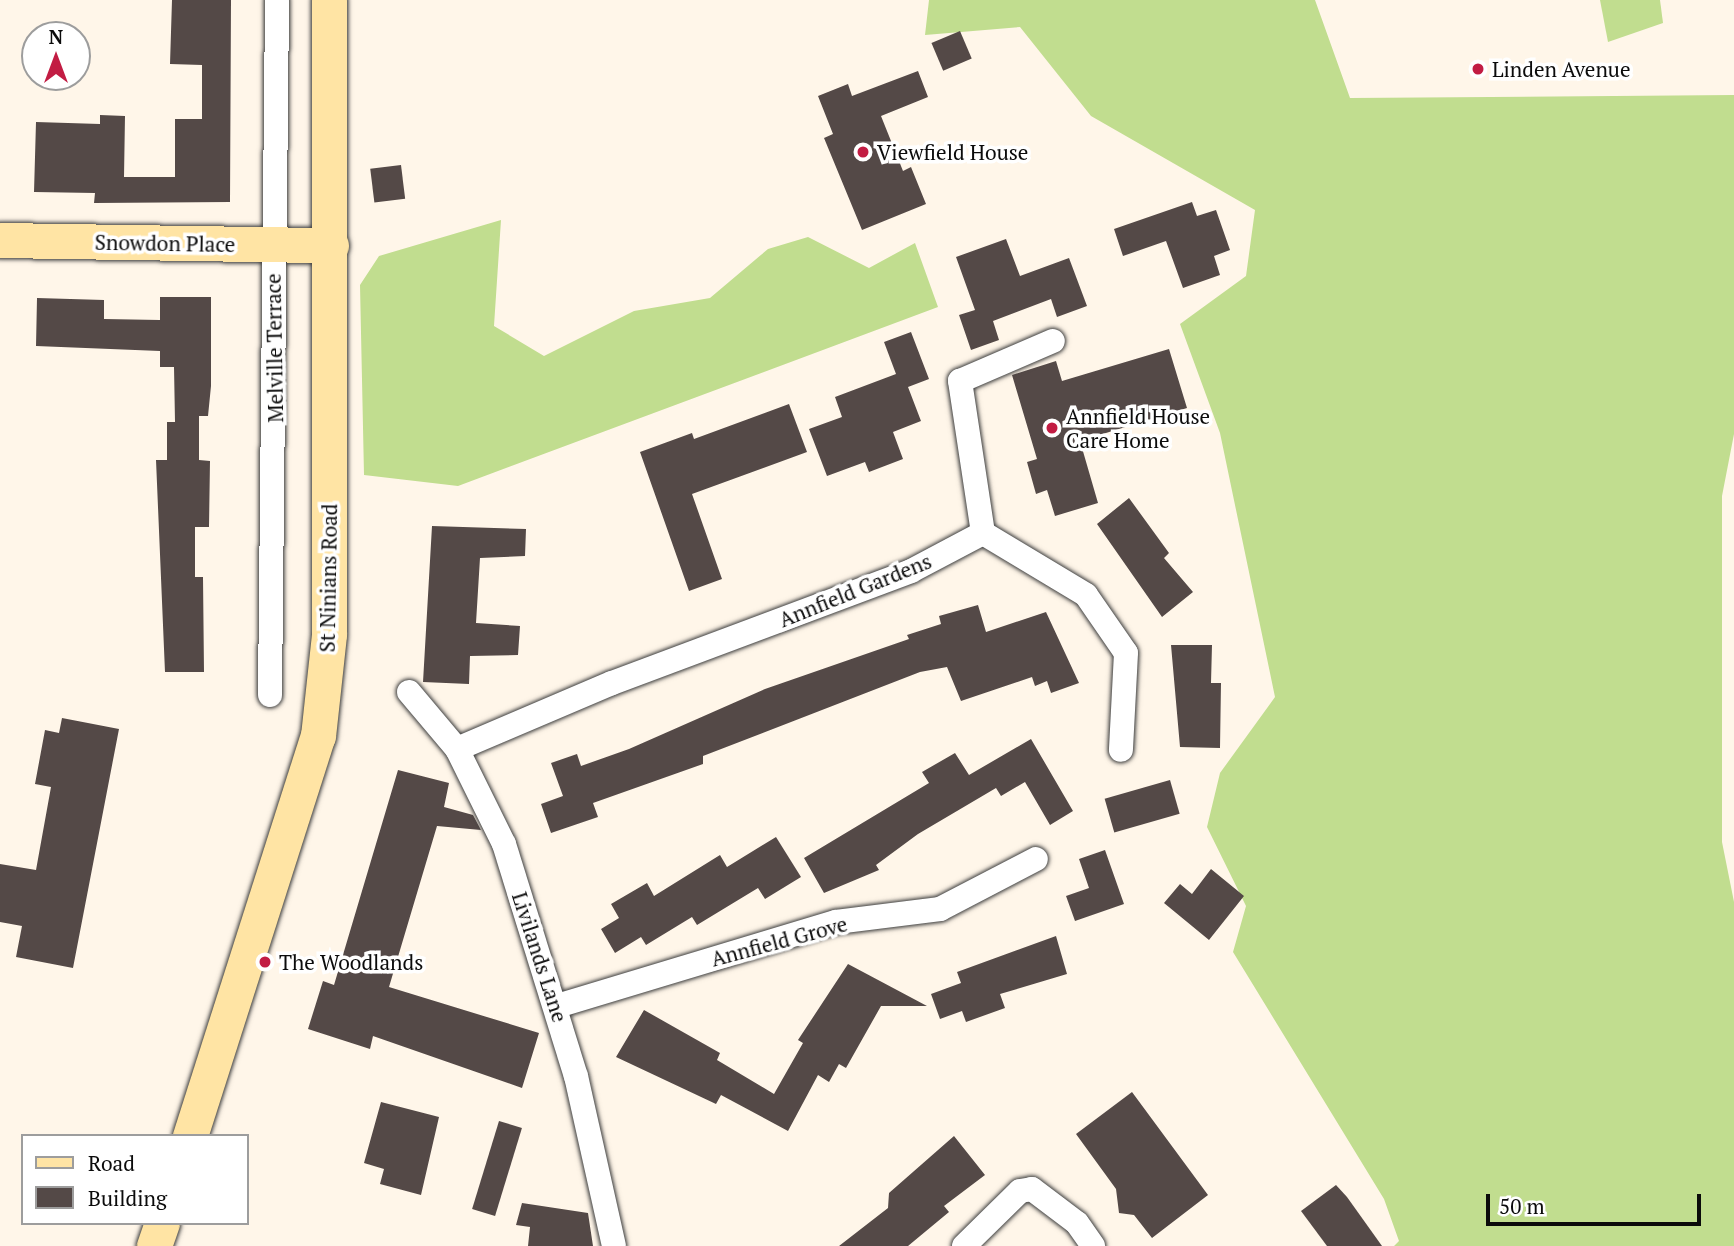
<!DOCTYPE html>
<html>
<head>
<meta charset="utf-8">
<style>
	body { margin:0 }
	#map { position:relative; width:1734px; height:1246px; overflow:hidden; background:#fff6e9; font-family:"PT Serif",serif }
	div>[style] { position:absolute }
	.forest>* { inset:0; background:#c1dd8f }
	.building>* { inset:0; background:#544947; transform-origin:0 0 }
	.roads { filter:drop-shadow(0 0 2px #3e3e3e) drop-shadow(0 0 2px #3e3e3e) }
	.street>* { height:24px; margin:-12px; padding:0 12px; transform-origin:12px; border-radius:12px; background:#fff }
	.secondary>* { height:35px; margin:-17.5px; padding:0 17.5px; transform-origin:17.5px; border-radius:17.5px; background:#ffe4a4 }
	.dots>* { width:19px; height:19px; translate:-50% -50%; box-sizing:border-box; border:4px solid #fff; border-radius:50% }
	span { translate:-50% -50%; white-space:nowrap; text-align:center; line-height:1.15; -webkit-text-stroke:7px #fff; paint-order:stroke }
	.poi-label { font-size:21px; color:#0b0b0b }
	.left { translate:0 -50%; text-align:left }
	.street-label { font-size:21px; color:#0b0b0b }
	.legend { position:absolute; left:21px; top:1134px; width:228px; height:91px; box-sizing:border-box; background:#fff; border:2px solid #9d9d9d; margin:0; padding:9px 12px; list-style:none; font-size:21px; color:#0b0b0b }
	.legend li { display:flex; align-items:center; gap:14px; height:35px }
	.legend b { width:35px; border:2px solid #9d9d9d }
	.north { position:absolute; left:21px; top:21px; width:70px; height:70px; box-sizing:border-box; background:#fff; border:2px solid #9d9d9d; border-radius:50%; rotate:0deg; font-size:19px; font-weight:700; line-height:28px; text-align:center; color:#0b0b0b }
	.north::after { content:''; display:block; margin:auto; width:24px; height:32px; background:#c21c43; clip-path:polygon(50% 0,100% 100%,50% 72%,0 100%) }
	.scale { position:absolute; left:1486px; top:1194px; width:215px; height:32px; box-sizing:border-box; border:4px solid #0b0b0b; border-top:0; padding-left:9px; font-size:21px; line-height:24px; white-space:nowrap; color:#0b0b0b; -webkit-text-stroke:5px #fff; paint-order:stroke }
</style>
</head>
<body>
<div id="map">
	<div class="forest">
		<div style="clip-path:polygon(929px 0,1315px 0,1350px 98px,1734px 95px,1734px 434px,1722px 496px,1722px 842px,1734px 902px,1734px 1246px,1394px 1246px,1399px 1241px,1384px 1199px,1233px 952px,1246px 906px,1207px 827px,1220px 773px,1275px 697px,1220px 433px,1180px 324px,1246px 276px,1255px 210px,1091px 116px,1020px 27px,925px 35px)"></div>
		<div style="clip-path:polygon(1600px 0,1660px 0,1663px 23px,1608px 42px)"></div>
		<div style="clip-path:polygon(501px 220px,494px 326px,544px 356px,634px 311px,710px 298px,768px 249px,808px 237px,869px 268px,915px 243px,938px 307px,458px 486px,364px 475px,360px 285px,379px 256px)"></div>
	</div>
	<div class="building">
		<div style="clip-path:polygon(172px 0,231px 0,230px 202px,94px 203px,95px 193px,34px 192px,36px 122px,100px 124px,100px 115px,125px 116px,124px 177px,175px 177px,175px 119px,202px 119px,202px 65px,170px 64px)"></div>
		<div style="left:960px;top:31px;width:30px;height:31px;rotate:67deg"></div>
		<div style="clip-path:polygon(918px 71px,928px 97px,881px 116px,903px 171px,911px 167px,926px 204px,862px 230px,824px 138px,833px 134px,818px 96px,848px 84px,852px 96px)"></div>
		<div style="left:401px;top:165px;width:34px;height:31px;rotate:83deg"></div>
		<div style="clip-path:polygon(1192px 202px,1197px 216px,1216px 210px,1230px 250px,1214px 256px,1220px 275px,1183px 288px,1166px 241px,1123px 256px,1114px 229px)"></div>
		<div style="clip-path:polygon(1006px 239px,1020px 276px,1069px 258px,1087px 306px,1057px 317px,1051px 299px,993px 321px,999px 340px,971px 350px,959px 315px,975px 310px,956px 257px)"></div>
		<div style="clip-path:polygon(160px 297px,211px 297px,211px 386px,208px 416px,199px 416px,199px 460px,210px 461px,209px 527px,195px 527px,195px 577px,203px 577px,204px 672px,165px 672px,156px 460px,167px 460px,167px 422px,175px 422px,174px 367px,160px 367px,160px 351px,36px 346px,37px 298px,104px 300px,104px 319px,160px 320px)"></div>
		<div style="clip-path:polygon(911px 332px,929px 379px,908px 387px,921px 421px,893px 432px,903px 459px,869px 472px,865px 462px,827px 476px,809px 429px,842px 417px,835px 397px,896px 374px,884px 342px)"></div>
		<div style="clip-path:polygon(1169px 349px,1187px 408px,1080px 441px,1098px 503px,1055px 516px,1047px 490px,1036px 494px,1027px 462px,1037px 459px,1012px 375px,1056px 361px,1062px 381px)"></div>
		<div style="clip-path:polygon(789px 404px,807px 452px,692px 494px,722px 579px,689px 591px,640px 452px,692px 433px,694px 439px)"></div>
		<div style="clip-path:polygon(1129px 498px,1169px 553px,1164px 558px,1193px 592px,1162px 617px,1097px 524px)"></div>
		<div style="clip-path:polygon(432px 526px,526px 529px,525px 556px,480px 558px,476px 623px,520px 626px,518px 655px,470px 656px,469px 684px,423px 682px)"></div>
		<div style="clip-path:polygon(978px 605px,986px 632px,1046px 612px,1079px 683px,1051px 693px,1047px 681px,1035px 686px,1032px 677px,961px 701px,947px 667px,920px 672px,703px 756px,703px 764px,593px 803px,598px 817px,551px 833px,541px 804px,563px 796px,551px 763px,577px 754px,581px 766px,629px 749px,765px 689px,909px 639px,907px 635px,941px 624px,939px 616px)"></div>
		<div style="clip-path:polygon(1171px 645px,1212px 645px,1211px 683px,1221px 683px,1220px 748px,1180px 747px)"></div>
		<div style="clip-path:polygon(62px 718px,119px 729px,73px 968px,16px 957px,22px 926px,0 922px,0 864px,36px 870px,51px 787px,35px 784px,45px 730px,59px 733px)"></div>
		<div style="clip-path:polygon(1031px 739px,1073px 811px,1050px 825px,1025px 782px,1001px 796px,996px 788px,918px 834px,876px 865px,879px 870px,824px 893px,804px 858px,929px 783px,922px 772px,955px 753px,969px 775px)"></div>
		<div style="clip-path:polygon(398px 770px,449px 783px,444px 807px,473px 815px,481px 830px,437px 826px,389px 987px,539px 1033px,522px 1088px,373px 1036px,370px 1049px,308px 1029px,323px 981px,334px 985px)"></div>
		<div style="left:1170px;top:780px;width:35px;height:68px;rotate:74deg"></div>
		<div style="clip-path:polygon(776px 837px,801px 877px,765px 899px,758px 888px,697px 925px,692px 917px,646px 945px,641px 937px,615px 953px,601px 929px,619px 918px,611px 904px,647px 883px,654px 896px,720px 855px,727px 867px)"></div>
		<div style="clip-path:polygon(1105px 850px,1124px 904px,1075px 921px,1066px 896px,1089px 888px,1079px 859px)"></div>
		<div style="clip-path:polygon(1211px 869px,1244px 896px,1209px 940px,1164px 903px,1180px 884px,1192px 894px)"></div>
		<div style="clip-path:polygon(1056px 936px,1067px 974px,1000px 994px,1005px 1008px,966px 1022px,962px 1011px,940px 1019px,931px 994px,961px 983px,957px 972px)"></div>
		<div style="clip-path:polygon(848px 964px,927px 1006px,881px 1006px,846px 1068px,839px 1064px,829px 1082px,818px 1075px,788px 1131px,721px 1095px,716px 1104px,616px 1057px,644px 1010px,720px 1053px,717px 1060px,774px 1094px,803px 1043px,798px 1040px)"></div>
		<div style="clip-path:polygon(1132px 1092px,1208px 1195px,1152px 1238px,1134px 1215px,1119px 1213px,1116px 1189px,1076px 1134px)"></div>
		<div style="clip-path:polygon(381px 1102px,439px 1117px,421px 1195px,380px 1184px,384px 1169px,364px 1163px)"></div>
		<div style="left:499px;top:1121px;width:24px;height:92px;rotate:17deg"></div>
		<div style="clip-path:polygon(954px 1136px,985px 1175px,944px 1206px,949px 1212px,908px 1246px,839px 1246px,888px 1208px,889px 1193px)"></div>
		<div style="clip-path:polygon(1336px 1185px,1347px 1197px,1382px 1246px,1327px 1246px,1301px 1211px)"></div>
		<div style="clip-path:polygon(522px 1203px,588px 1213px,593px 1246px,528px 1246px,530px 1227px,516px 1225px)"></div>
	</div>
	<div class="roads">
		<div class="street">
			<div style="left:983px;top:533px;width:154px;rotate:-98.6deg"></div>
			<div style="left:960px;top:381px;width:101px;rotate:-23.3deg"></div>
			<div style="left:409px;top:692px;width:75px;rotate:49.9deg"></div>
			<div style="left:457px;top:749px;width:106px;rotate:63.7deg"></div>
			<div style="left:504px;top:844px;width:243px;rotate:72.8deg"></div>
			<div style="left:576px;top:1076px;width:174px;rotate:77.4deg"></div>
			<div style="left:270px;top:695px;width:695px;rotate:-89.42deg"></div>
			<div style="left:457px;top:749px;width:168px;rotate:-23.1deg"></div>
			<div style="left:612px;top:683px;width:319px;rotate:-20.5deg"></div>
			<div style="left:911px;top:571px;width:81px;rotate:-27.8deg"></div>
			<div style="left:983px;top:533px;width:120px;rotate:31deg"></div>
			<div style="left:1086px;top:595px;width:70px;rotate:55.4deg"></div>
			<div style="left:1126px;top:653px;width:97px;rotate:93deg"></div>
			<div style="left:557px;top:1006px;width:291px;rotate:-16.8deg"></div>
			<div style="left:836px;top:922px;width:105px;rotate:-7.1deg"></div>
			<div style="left:940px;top:909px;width:108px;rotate:-27.5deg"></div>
			<div style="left:964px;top:1246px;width:78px;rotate:-44.5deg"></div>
			<div style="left:1020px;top:1191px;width:12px;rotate:-9deg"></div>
			<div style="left:1032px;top:1189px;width:56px;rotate:37.1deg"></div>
			<div style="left:1077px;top:1223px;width:28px;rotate:55deg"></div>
		</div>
		<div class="secondary">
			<div style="left:0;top:240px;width:331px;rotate:0.9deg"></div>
			<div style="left:190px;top:1136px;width:420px;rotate:-72.3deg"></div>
			<div style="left:318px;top:736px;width:103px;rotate:-83.8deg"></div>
			<div style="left:329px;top:634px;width:634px;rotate:-90deg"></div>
			<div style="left:154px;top:1246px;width:24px;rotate:-71deg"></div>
		</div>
	</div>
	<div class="dots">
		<div style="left:1478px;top:69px;background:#c21c43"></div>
		<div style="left:863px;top:152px;background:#c21c43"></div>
		<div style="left:1052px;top:428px;background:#c21c43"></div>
		<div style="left:265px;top:962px;background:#c21c43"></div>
	</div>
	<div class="poi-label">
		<span class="left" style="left:1492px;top:69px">Linden Avenue</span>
		<span class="left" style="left:877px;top:152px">Viewfield House</span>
		<span class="left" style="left:1066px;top:428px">Annfield House<br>Care Home</span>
		<span class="left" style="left:279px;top:962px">The Woodlands</span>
	</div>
	<div class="street-label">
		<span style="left:165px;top:243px;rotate:1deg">Snowdon Place</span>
		<span style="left:274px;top:348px;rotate:-91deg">Melville Terrace</span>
		<span style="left:328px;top:578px;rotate:-89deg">St Ninians Road</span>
		<span style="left:855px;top:590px;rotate:-22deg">Annfield Gardens</span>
		<span style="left:779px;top:941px;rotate:-15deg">Annfield Grove</span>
		<span style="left:540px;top:957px;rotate:72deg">Livilands Lane</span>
	</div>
	<ul class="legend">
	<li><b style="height:9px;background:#ffe4a4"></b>Road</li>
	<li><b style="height:19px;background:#544947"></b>Building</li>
	</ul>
	<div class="north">N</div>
	<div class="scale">50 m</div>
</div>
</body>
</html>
